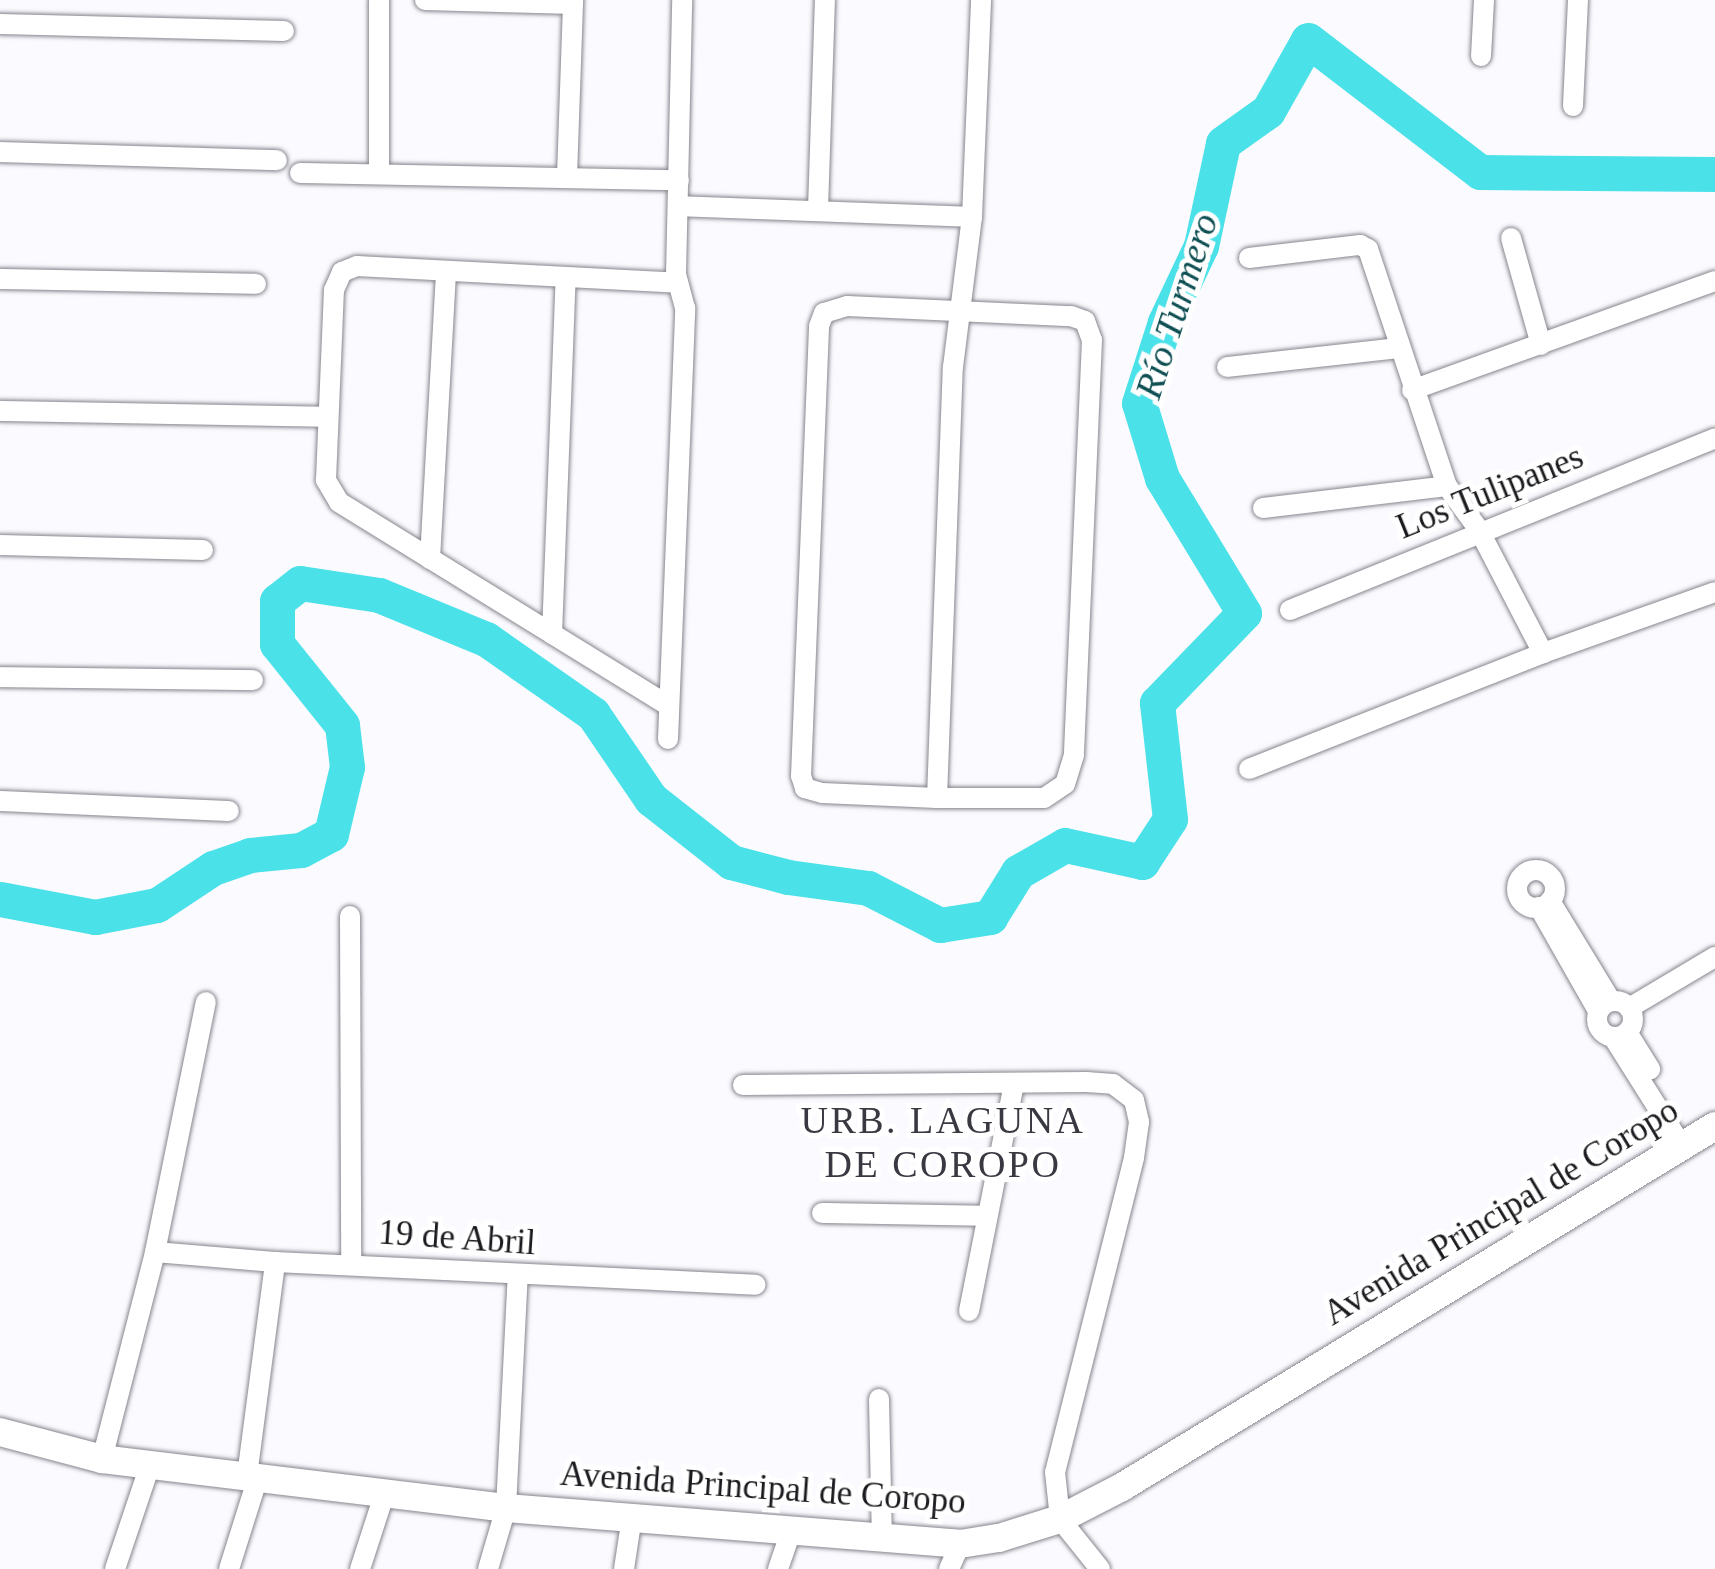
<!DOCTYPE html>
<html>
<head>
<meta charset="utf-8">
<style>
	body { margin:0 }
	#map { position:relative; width:1715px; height:1569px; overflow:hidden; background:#fbfbff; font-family:"Times New Roman",serif }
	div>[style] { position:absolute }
	.river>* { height:35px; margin:-17.5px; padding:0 17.5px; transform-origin:17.5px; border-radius:17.5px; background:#4ae1e9 }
	.roads { filter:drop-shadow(0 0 2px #86858e) drop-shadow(0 0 2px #86858e) }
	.minor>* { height:20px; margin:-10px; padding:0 10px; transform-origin:10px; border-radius:10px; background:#fff }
	.minor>.ring { margin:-10px; padding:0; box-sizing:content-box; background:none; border:20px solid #fff; border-radius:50% }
	.tertiary>* { height:28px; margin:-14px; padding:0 14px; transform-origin:14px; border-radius:14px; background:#fff }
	span { translate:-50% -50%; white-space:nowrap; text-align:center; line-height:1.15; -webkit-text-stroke:10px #fff; paint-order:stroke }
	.street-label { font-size:35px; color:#1b1a1e }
	.water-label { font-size:38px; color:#0e4f53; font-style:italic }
	.neighbourhood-label { font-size:38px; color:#393941; letter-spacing:2.5px }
</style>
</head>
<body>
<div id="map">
	<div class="river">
		<div style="left:0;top:899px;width:97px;rotate:10.7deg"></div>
		<div style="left:95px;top:917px;width:63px;rotate:-11deg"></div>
		<div style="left:157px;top:905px;width:67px;rotate:-33.5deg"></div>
		<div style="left:213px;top:868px;width:39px;rotate:-19deg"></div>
		<div style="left:250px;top:855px;width:51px;rotate:-5.6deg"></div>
		<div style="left:301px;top:850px;width:34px;rotate:-28deg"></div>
		<div style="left:331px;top:834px;width:69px;rotate:-76.6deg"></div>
		<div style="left:347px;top:767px;width:42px;rotate:-96.8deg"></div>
		<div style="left:342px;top:725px;width:104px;rotate:-128.7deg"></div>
		<div style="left:277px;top:644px;width:43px;rotate:-90deg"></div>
		<div style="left:277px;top:601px;width:29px;rotate:-38deg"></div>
		<div style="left:300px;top:583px;width:80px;rotate:8.6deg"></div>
		<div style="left:379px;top:595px;width:116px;rotate:22.4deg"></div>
		<div style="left:486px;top:639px;width:131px;rotate:35deg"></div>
		<div style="left:593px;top:714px;width:103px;rotate:55.7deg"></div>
		<div style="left:651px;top:799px;width:102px;rotate:38.2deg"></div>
		<div style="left:731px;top:862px;width:59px;rotate:14.7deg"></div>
		<div style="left:788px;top:877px;width:81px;rotate:7.8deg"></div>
		<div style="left:868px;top:888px;width:81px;rotate:27.2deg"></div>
		<div style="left:940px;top:925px;width:51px;rotate:-9.1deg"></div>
		<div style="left:990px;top:917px;width:53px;rotate:-58.1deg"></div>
		<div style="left:1018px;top:872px;width:54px;rotate:-29.9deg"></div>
		<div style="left:1065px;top:845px;width:79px;rotate:12.4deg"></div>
		<div style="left:1142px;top:862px;width:51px;rotate:-56.9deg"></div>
		<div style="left:1170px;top:819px;width:117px;rotate:-96.4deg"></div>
		<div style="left:1157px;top:703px;width:125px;rotate:-46deg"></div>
		<div style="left:1244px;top:613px;width:158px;rotate:-121.3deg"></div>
		<div style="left:1162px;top:478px;width:78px;rotate:-107deg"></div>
		<div style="left:1139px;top:403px;width:85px;rotate:-72.2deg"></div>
		<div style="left:1165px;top:322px;width:84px;rotate:-64.7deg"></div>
		<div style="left:1201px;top:246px;width:105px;rotate:-77.9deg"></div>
		<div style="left:1223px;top:143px;width:55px;rotate:-35.4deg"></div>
		<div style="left:1268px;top:111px;width:81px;rotate:-60.6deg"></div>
		<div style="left:1308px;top:40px;width:217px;rotate:37.5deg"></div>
		<div style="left:1480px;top:172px;width:235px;rotate:0.5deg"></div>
	</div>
	<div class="roads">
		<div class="minor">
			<div style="left:379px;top:0;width:172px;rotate:90deg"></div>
			<div style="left:425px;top:0;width:148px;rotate:1.5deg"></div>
			<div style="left:0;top:24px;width:284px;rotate:1.4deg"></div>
			<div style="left:1481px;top:56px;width:56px;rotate:-86.9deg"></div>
			<div style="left:1573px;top:106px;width:106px;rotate:-87.3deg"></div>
			<div style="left:0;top:152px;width:277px;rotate:1.7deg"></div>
			<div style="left:300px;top:173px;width:379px;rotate:1.1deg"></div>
			<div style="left:567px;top:176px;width:176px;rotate:-88deg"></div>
			<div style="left:678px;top:206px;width:294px;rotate:2.1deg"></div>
			<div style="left:818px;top:209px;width:209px;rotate:-88.1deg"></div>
			<div style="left:1511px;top:238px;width:111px;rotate:74.3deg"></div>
			<div style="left:1249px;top:258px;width:112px;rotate:-6.7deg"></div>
			<div style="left:1360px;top:245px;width:9px;rotate:27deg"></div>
			<div style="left:1368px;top:249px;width:250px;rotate:71.6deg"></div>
			<div style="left:1447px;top:486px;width:54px;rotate:54deg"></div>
			<div style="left:1479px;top:530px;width:139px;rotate:62.5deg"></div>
			<div style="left:0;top:279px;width:256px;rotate:1.1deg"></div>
			<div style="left:847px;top:306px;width:224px;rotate:2.6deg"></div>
			<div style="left:1071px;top:316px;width:15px;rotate:20deg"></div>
			<div style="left:1085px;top:321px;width:20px;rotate:70deg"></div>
			<div style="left:1092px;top:340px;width:415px;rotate:92.5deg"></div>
			<div style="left:1074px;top:755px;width:30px;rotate:107deg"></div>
			<div style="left:1065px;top:784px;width:25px;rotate:146deg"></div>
			<div style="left:1044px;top:798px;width:107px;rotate:180deg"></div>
			<div style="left:937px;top:798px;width:115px;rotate:-177.5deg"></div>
			<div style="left:822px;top:793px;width:18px;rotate:-164deg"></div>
			<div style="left:805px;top:788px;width:13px;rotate:-108deg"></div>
			<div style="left:801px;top:776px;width:450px;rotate:-87.7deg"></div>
			<div style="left:819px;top:326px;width:14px;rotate:-69deg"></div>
			<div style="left:824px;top:313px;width:24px;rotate:-17deg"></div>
			<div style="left:1227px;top:367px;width:172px;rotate:-6.3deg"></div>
			<div style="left:1412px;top:390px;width:322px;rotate:-19.8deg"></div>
			<div style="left:0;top:411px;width:328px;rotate:1deg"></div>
			<div style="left:1263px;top:508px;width:185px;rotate:-6.8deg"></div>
			<div style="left:0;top:545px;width:203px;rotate:1.4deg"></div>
			<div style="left:430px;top:559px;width:288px;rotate:-86.8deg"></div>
			<div style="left:1290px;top:610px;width:458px;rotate:-22deg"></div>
			<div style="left:552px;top:634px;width:357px;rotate:-87.8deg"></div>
			<div style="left:0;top:677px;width:253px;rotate:0.7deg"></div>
			<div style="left:669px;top:706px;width:388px;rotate:-148.3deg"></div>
			<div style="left:339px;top:502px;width:26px;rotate:-121deg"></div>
			<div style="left:326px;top:480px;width:190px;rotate:-87.6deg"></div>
			<div style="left:334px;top:290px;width:20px;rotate:-66deg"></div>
			<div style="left:342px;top:272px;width:16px;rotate:-22deg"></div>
			<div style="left:357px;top:266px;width:321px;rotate:3deg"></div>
			<div style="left:668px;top:739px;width:431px;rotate:-87.7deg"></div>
			<div style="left:685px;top:308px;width:35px;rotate:-105deg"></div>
			<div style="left:676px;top:274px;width:274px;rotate:-88.7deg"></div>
			<div style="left:1249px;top:769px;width:316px;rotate:-21.5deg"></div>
			<div style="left:1543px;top:653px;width:182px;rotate:-19.5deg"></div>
			<div style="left:937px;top:798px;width:431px;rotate:-87.9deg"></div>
			<div style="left:953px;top:367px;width:151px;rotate:-82.8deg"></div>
			<div style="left:972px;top:217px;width:217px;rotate:-87.6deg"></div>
			<div style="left:0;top:801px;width:229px;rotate:2.5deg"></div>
			<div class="ring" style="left:1517px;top:870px;width:18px;height:18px"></div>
			<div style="left:1550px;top:901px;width:117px;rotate:58.6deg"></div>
			<div style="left:1539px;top:907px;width:120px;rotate:60.4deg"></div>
			<div style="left:350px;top:916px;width:347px;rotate:89.8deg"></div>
			<div class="ring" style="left:1597px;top:1001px;width:16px;height:16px"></div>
			<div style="left:1629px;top:1008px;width:100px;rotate:-30.7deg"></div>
			<div style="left:1627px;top:1032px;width:44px;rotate:58.1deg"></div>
			<div style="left:1613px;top:1037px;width:129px;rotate:57.7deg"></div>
			<div style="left:743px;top:1085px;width:343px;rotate:-0.5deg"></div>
			<div style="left:1086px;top:1082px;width:27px;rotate:4deg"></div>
			<div style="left:1113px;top:1084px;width:26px;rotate:37deg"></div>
			<div style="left:1134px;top:1100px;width:23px;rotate:77deg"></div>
			<div style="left:1139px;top:1122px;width:36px;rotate:98deg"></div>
			<div style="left:1134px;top:1158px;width:324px;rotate:104.1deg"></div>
			<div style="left:1055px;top:1472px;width:47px;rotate:83.9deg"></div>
			<div style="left:1060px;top:1519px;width:64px;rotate:51.3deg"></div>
			<div style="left:822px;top:1213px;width:165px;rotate:1deg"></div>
			<div style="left:155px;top:1252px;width:120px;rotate:4.8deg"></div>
			<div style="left:275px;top:1262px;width:481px;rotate:2.7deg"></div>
			<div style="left:969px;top:1311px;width:232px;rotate:-78.8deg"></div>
			<div style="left:879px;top:1399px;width:140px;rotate:88.8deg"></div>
			<div style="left:102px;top:1459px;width:214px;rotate:-75.6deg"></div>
			<div style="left:155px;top:1252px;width:255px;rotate:-78.5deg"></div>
			<div style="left:247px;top:1476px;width:216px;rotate:-82.5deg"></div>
			<div style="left:115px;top:1569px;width:110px;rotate:-71.4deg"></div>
			<div style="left:229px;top:1569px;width:96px;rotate:-72.5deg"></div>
			<div style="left:360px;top:1569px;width:81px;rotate:-72deg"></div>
			<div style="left:488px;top:1569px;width:64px;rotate:-73.6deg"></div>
			<div style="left:506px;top:1508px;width:234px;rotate:-87.1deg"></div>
			<div style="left:624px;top:1569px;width:53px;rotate:-81.3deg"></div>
			<div style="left:778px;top:1569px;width:39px;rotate:-71deg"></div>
			<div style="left:949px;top:1569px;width:27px;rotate:-66deg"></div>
		</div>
		<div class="tertiary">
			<div style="left:0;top:1432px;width:106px;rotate:14.8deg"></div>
			<div style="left:102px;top:1459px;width:407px;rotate:6.9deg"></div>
			<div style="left:506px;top:1508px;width:455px;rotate:4.5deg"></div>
			<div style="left:960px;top:1544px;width:39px;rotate:-9deg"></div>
			<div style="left:999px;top:1538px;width:64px;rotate:-17.3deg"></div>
			<div style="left:1060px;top:1519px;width:70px;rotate:-27.3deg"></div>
			<div style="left:1122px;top:1487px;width:694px;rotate:-31.33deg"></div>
		</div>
	</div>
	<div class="street-label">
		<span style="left:1490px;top:492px;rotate:-22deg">Los Tulipanes</span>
		<span style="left:1501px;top:1212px;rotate:-31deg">Avenida Principal de Coropo</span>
		<span style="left:457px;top:1238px;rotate:4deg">19 de Abril</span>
		<span style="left:763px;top:1488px;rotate:4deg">Avenida Principal de Coropo</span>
	</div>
	<div class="water-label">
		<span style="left:1177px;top:306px;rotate:-72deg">Río Turmero</span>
	</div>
	<div class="neighbourhood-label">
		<span style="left:943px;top:1143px">URB. LAGUNA<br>DE COROPO</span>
	</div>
</div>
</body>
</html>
